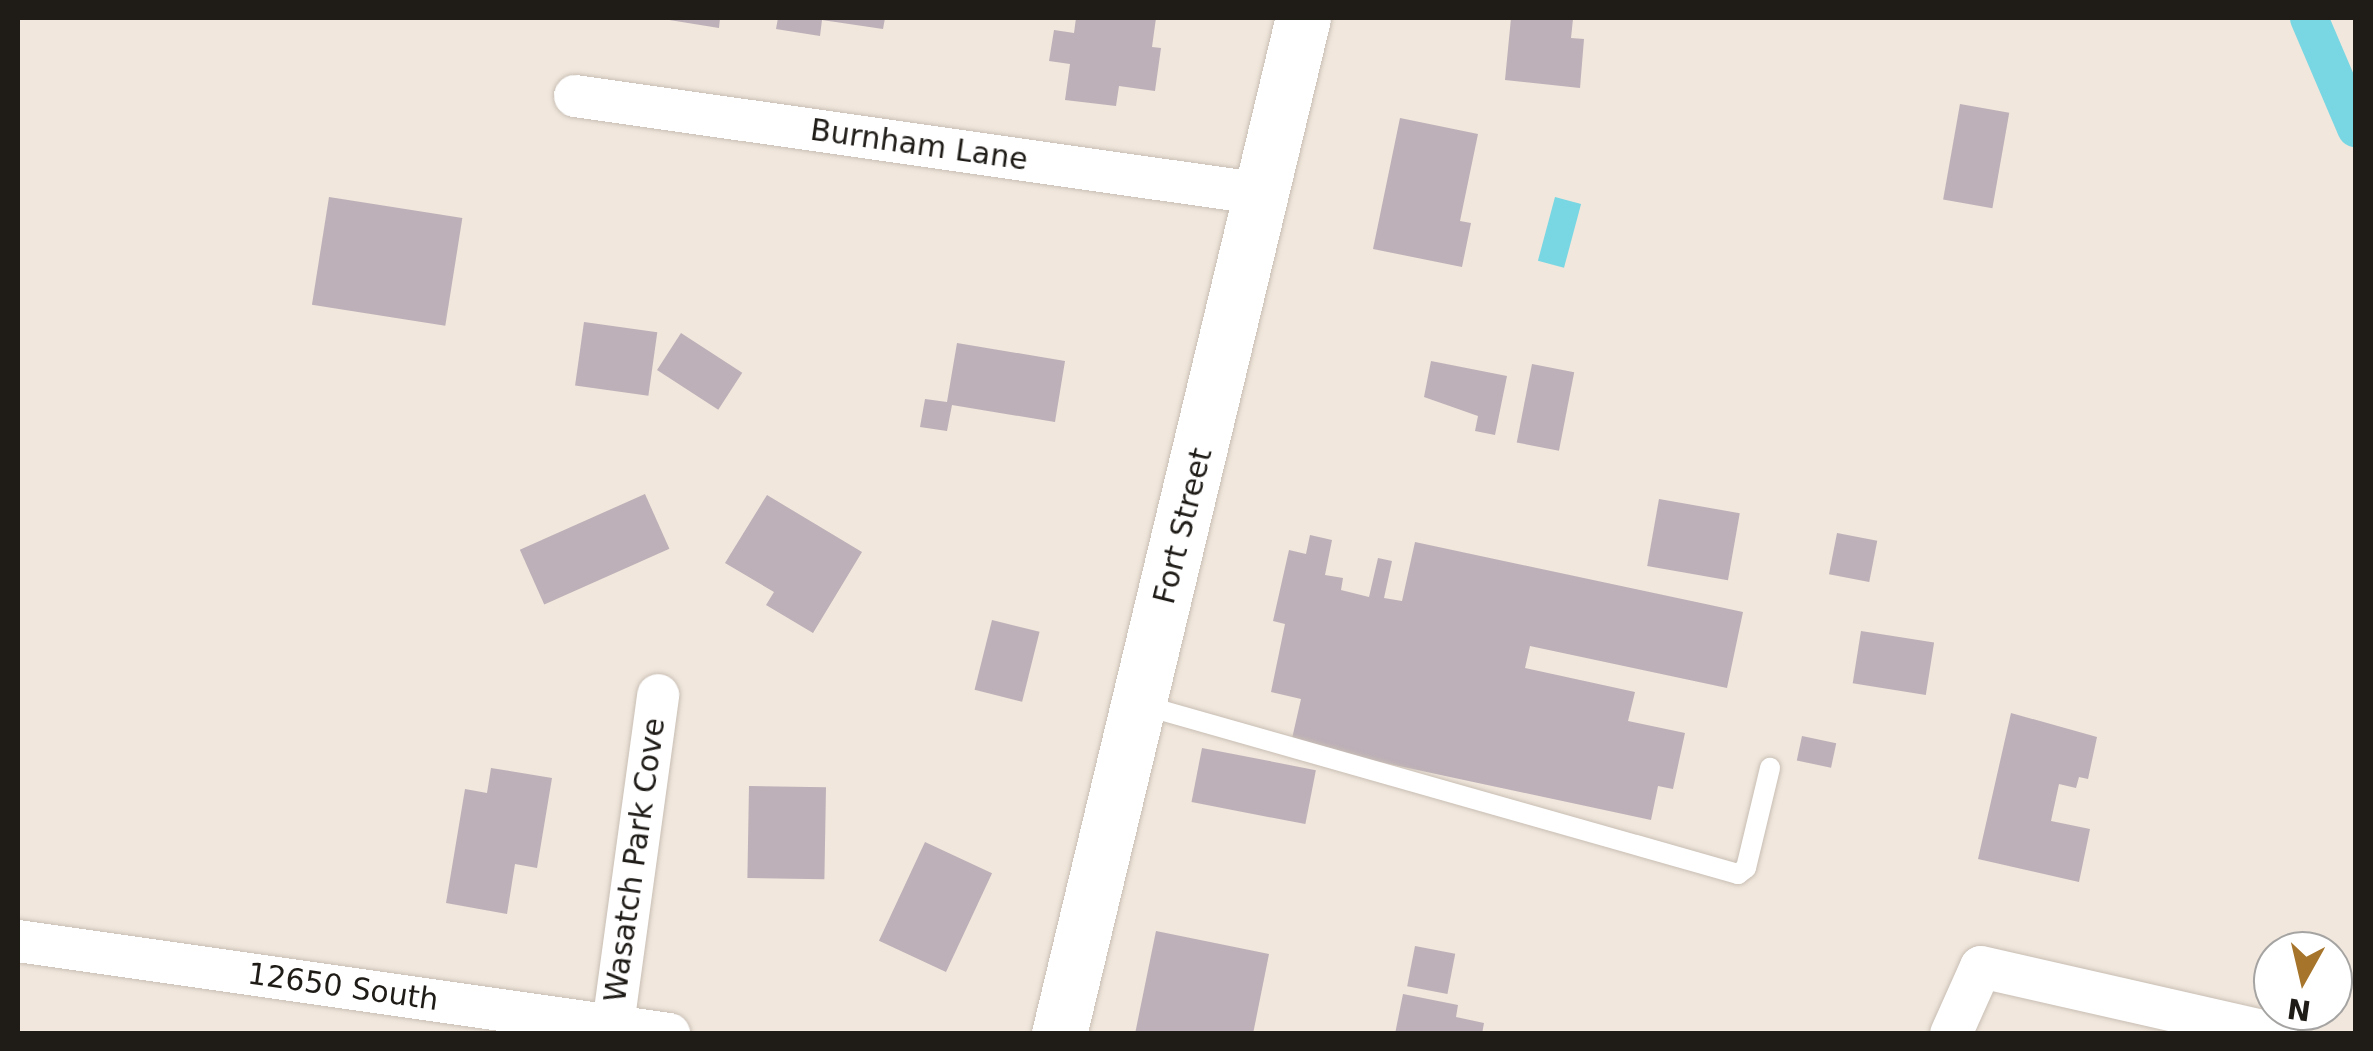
<!DOCTYPE html>
<html>
<head>
<meta charset="utf-8">
<style>
	body { margin:0 }
	#map { position:relative; width:2373px; height:1051px; overflow:hidden; background:#f1e7dc; font-family:"DejaVu Sans",sans-serif }
	div>[style] { position:absolute }
	.water>* { inset:0; background:#78d7e3; transform-origin:0 0 }
	.canal>* { height:38px; margin:-19px; padding:0 19px; transform-origin:19px; border-radius:19px; background:#78d7e3 }
	.building>* { inset:0; background:#bdb0b8; transform-origin:0 0 }
	.roads { filter:drop-shadow(0 0 2px #c8beb4) drop-shadow(0 0 2px #c8beb4) }
	.lane>* { height:20px; margin:-10px; padding:0 10px; transform-origin:10px; border-radius:10px; background:#fff }
	.street>* { height:42px; margin:-21px; padding:0 21px; transform-origin:21px; border-radius:21px; background:#fff }
	.secondary>* { height:55px; margin:-27.5px; padding:0 27.5px; transform-origin:27.5px; border-radius:27.5px; background:#fff }
	span { translate:-50% -50%; white-space:nowrap; text-align:center; line-height:1.15; -webkit-text-stroke:9px #fff; paint-order:stroke }
	.street-label { font-size:30px; color:#1f1c18 }
	.frame { position:absolute; inset:0; border:20px solid #1f1c18; pointer-events:none }
	.north { position:absolute; left:2253px; top:931px; width:100px; height:100px; box-sizing:border-box; background:#fff; border:2px solid #a5a4a3; border-radius:50%; rotate:188deg; font-size:28px; font-weight:700; line-height:40px; text-align:center; color:#1f1c18 }
	.north::after { content:''; display:block; margin:auto; width:35px; height:45px; background:#a6752b; clip-path:polygon(50% 0,100% 100%,50% 72%,0 100%) }
</style>
</head>
<body>
<div id="map">
	<div class="water">
		<div style="left:1555px;top:197px;width:27px;height:66px;rotate:15deg"></div>
	</div>
	<div class="canal">
		<div style="left:2309px;top:18px;width:120px;rotate:66.9deg"></div>
	</div>
	<div class="building">
		<div style="clip-path:polygon(657px 18px,720px 18px,719px 28px)"></div>
		<div style="clip-path:polygon(778px 18px,885px 18px,883px 29px,822px 20px,820px 36px,776px 29px)"></div>
		<div style="clip-path:polygon(1076px 18px,1156px 18px,1152px 47px,1161px 48px,1155px 91px,1119px 86px,1116px 106px,1065px 100px,1070px 64px,1049px 61px,1054px 30px,1074px 33px)"></div>
		<div style="clip-path:polygon(1511px 18px,1573px 19px,1571px 38px,1584px 39px,1580px 88px,1505px 80px)"></div>
		<div style="left:1960px;top:104px;width:50px;height:97px;rotate:10deg"></div>
		<div style="clip-path:polygon(1400px 118px,1478px 134px,1460px 221px,1471px 223px,1462px 267px,1373px 249px)"></div>
		<div style="left:329px;top:197px;width:135px;height:109px;rotate:9deg"></div>
		<div style="left:584px;top:322px;width:74px;height:64px;rotate:8deg"></div>
		<div style="left:681px;top:333px;width:73px;height:44px;rotate:33deg"></div>
		<div style="clip-path:polygon(957px 343px,1065px 361px,1055px 422px,952px 405px,947px 431px,920px 427px,925px 399px,947px 402px)"></div>
		<div style="clip-path:polygon(1431px 361px,1507px 376px,1495px 435px,1475px 431px,1478px 416px,1424px 397px)"></div>
		<div style="left:1532px;top:364px;width:43px;height:80px;rotate:11deg"></div>
		<div style="left:645px;top:494px;width:60px;height:137px;rotate:66deg"></div>
		<div style="clip-path:polygon(767px 495px,862px 552px,813px 633px,766px 605px,774px 592px,725px 563px)"></div>
		<div style="left:1659px;top:499px;width:82px;height:68px;rotate:10deg"></div>
		<div style="left:1837px;top:533px;width:41px;height:42px;rotate:11deg"></div>
		<div style="clip-path:polygon(1310px 535px,1332px 540px,1325px 575px,1343px 578px,1341px 590px,1369px 597px,1378px 558px,1392px 561px,1384px 598px,1402px 601px,1415px 542px,1743px 612px,1727px 688px,1530px 646px,1525px 668px,1635px 692px,1628px 721px,1685px 733px,1673px 789px,1658px 786px,1651px 820px,1291px 743px,1301px 699px,1271px 692px,1285px 624px,1273px 621px,1289px 550px,1306px 554px)"></div>
		<div style="left:992px;top:620px;width:49px;height:72px;rotate:14deg"></div>
		<div style="left:1861px;top:631px;width:74px;height:53px;rotate:9deg"></div>
		<div style="clip-path:polygon(2011px 713px,2097px 737px,2088px 779px,2079px 777px,2076px 788px,2059px 784px,2051px 821px,2090px 829px,2079px 882px,1978px 859px)"></div>
		<div style="left:1802px;top:736px;width:35px;height:25px;rotate:12deg"></div>
		<div style="left:1202px;top:748px;width:116px;height:55px;rotate:11deg"></div>
		<div style="clip-path:polygon(491px 768px,552px 778px,537px 868px,515px 864px,507px 914px,446px 903px,465px 789px,487px 793px)"></div>
		<div style="left:749px;top:786px;width:77px;height:92px;rotate:1deg"></div>
		<div style="left:925px;top:842px;width:74px;height:109px;rotate:25deg"></div>
		<div style="clip-path:polygon(1156px 931px,1269px 954px,1253px 1034px,1135px 1034px)"></div>
		<div style="left:1415px;top:946px;width:41px;height:41px;rotate:11deg"></div>
		<div style="clip-path:polygon(1403px 994px,1458px 1005px,1456px 1017px,1484px 1023px,1482px 1034px,1395px 1034px)"></div>
	</div>
	<div class="roads">
		<div class="lane">
			<div style="left:1139px;top:704px;width:623px;rotate:15.84deg"></div>
			<div style="left:1738px;top:874px;width:10px;rotate:-37deg"></div>
			<div style="left:1746px;top:868px;width:103px;rotate:-76.5deg"></div>
		</div>
		<div class="street">
			<div style="left:575px;top:96px;width:695px;rotate:8.11deg"></div>
			<div style="left:18px;top:941px;width:658px;rotate:8.13deg"></div>
			<div style="left:613px;top:1025px;width:333px;rotate:-82.2deg"></div>
			<div style="left:1951px;top:1034px;width:73px;rotate:-65.9deg"></div>
			<div style="left:1981px;top:967px;width:303px;rotate:12.8deg"></div>
		</div>
		<div class="secondary">
			<div style="left:1059px;top:1034px;width:1045px;rotate:-76.5deg"></div>
		</div>
	</div>
	<div class="street-label">
		<span style="left:919px;top:145px;rotate:8deg">Burnham Lane</span>
		<span style="left:1183px;top:526px;rotate:-76deg">Fort Street</span>
		<span style="left:635px;top:860px;rotate:-82deg">Wasatch Park Cove</span>
		<span style="left:343px;top:987px;rotate:8deg">12650 South</span>
	</div>
	<div class="frame"></div>
	<div class="north">N</div>
</div>
</body>
</html>
